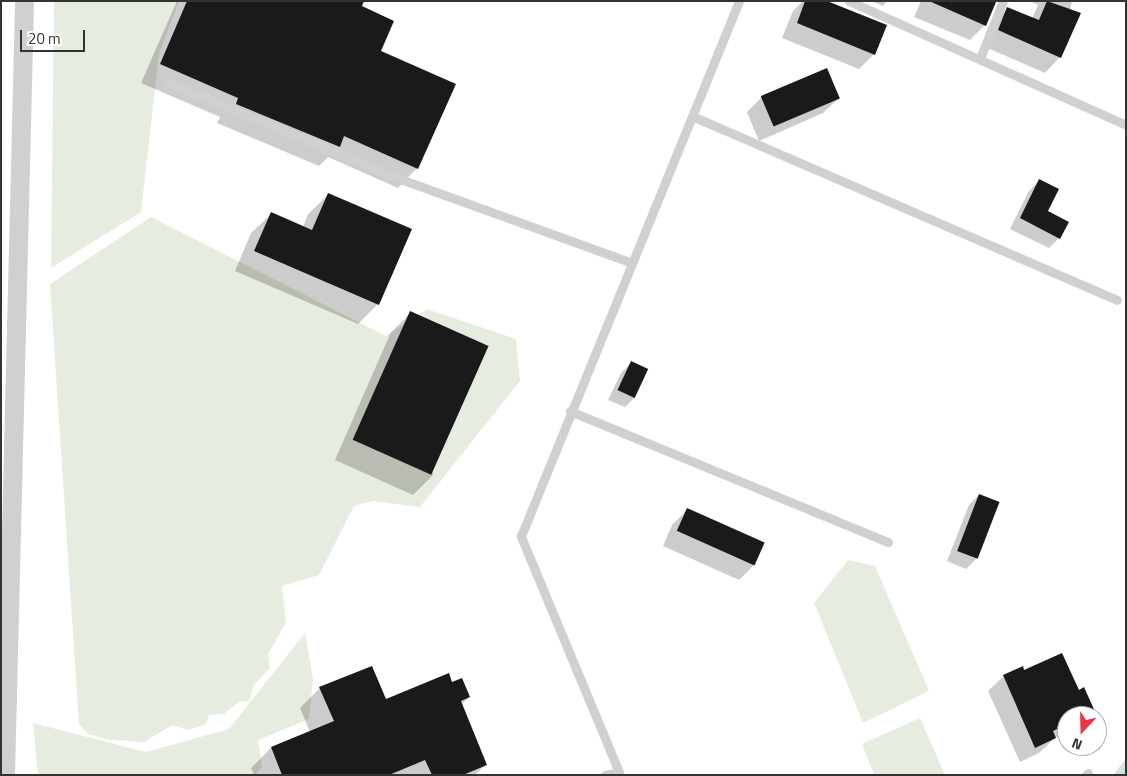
<!DOCTYPE html>
<html>
<head>
<meta charset="utf-8">
<style>
	body { margin:0 }
	#map { position:relative; width:1127px; height:776px; overflow:hidden; background:#fff; font-family:"Titillium Web",sans-serif }
	div>[style] { position:absolute }
	.green>* { inset:0; background:#e6ecdf }
	.water>* { inset:0; background:#cfe2ee }
	.shadow>* { inset:0; background:#0003 }
	.building>* { inset:0; background:#1a1a1a; transform-origin:0 0 }
	.lane>* { height:9px; margin:-4.5px; padding:0 4.5px; transform-origin:4.5px; border-radius:4.5px; background:#d0d0d0 }
	.street>* { height:19px; margin:-9.5px; padding:0 9.5px; transform-origin:9.5px; border-radius:9.5px; background:#d0d0d0 }
	span { translate:-50% -50%; white-space:nowrap; text-align:center; line-height:1.15; -webkit-text-stroke:5px #fff; paint-order:stroke }
	.frame { position:absolute; inset:0; border:2px solid #333; pointer-events:none }
	.north { position:absolute; left:1057px; top:706px; width:50px; height:50px; box-sizing:border-box; background:#fff; border:1px solid #adadad; border-radius:50%; rotate:201deg; font-size:14px; font-weight:700; line-height:20px; text-align:center; color:#333 }
	.north::after { content:''; display:block; margin:auto; width:18px; height:22px; background:#e63946; clip-path:polygon(50% 0,100% 100%,50% 72%,0 100%) }
	.scale { position:absolute; left:20px; top:30px; width:65px; height:22px; box-sizing:border-box; border:2px solid #333; border-top:0; padding-left:6px; font-size:15px; line-height:18px; white-space:nowrap; color:#333; -webkit-text-stroke:4px #fff; paint-order:stroke }
</style>
</head>
<body>
<div id="map">
	<div class="green">
		<div style="clip-path:polygon(54px 1px,179px 1px,159px 54px,141px 212px,51px 268px)"></div>
		<div style="clip-path:polygon(151px 217px,386px 336px,427px 309px,516px 339px,520px 381px,420px 507px,373px 501px,354px 506px,319px 575px,282px 586px,286px 623px,268px 654px,270px 668px,254px 685px,249px 702px,240px 701px,224px 714px,209px 715px,206px 724px,189px 730px,172px 725px,144px 742px,111px 740px,88px 734px,79px 724px,50px 284px)"></div>
		<div style="clip-path:polygon(848px 560px,875px 566px,929px 691px,863px 723px,814px 603px)"></div>
		<div style="clip-path:polygon(305px 633px,313px 679px,309px 719px,258px 740px,262px 767px,255px 775px,38px 775px,33px 723px,146px 752px,229px 729px)"></div>
		<div style="clip-path:polygon(920px 718px,945px 775px,874px 775px,862px 744px)"></div>
	</div>
	<div class="water">
		<div style="clip-path:polygon(1126px 759px,1126px 775px,1113px 775px)"></div>
	</div>
	<div class="shadow">
		<div style="clip-path:polygon(177px 1px,363px 1px,360px 7px,417px 168px,398px 188px,328px 157px,319px 166px,217px 123px,220px 117px,141px 83px)"></div>
		<div style="clip-path:polygon(803px 1px,824px 1px,874px 54px,859px 69px,782px 38px,793px 11px)"></div>
		<div style="clip-path:polygon(872px 1px,887px 1px,883px 6px)"></div>
		<div style="clip-path:polygon(921px 1px,993px 1px,985px 25px,970px 40px,914px 17px)"></div>
		<div style="clip-path:polygon(1030px 1px,1072px 1px,1060px 57px,1045px 73px,983px 46px,992px 24px,1008px 8px,1032px 19px,1038px 5px)"></div>
		<div style="clip-path:polygon(762px 97px,839px 98px,823px 113px,759px 141px,747px 112px)"></div>
		<div style="clip-path:polygon(1039px 181px,1046px 212px,1059px 238px,1049px 248px,1010px 229px,1029px 191px)"></div>
		<div style="clip-path:polygon(328px 195px,378px 304px,358px 324px,235px 271px,251px 233px,271px 214px,303px 227px,308px 214px)"></div>
		<div style="clip-path:polygon(411px 313px,433px 475px,413px 495px,335px 460px,391px 332px)"></div>
		<div style="clip-path:polygon(631px 363px,635px 397px,625px 407px,608px 400px,621px 373px)"></div>
		<div style="clip-path:polygon(979px 495px,976px 559px,966px 569px,947px 561px,969px 505px)"></div>
		<div style="clip-path:polygon(687px 510px,754px 565px,739px 580px,663px 546px,672px 525px)"></div>
		<div style="clip-path:polygon(1024px 672px,1090px 716px,1067px 716px,1067px 732px,1055px 738px,1039px 753px,1020px 762px,988px 691px,1004px 676px)"></div>
		<div style="clip-path:polygon(452px 683px,469px 697px,461px 705px,486px 764px,475px 775px,254px 775px,251px 768px,271px 748px,310px 732px,300px 708px,320px 688px,385px 701px)"></div>
	</div>
	<div class="building">
		<div style="clip-path:polygon(187px 1px,364px 1px,362px 6px,394px 21px,381px 51px,456px 84px,418px 169px,344px 136px,340px 147px,236px 104px,238px 98px,160px 64px)"></div>
		<div style="clip-path:polygon(805px 1px,827px 1px,887px 25px,875px 55px,797px 23px)"></div>
		<div style="clip-path:polygon(929px 1px,994px 1px,996px 2px,986px 26px)"></div>
		<div style="clip-path:polygon(1047px 1px,1081px 13px,1061px 58px,998px 30px,1007px 7px,1039px 20px)"></div>
		<div style="left:827px;top:68px;width:33px;height:72px;rotate:67deg"></div>
		<div style="clip-path:polygon(1039px 179px,1059px 189px,1048px 211px,1069px 222px,1060px 239px,1020px 218px)"></div>
		<div style="clip-path:polygon(328px 193px,412px 229px,379px 305px,254px 251px,271px 212px,312px 230px)"></div>
		<div style="left:410px;top:311px;width:86px;height:141px;rotate:24deg"></div>
		<div style="left:631px;top:361px;width:19px;height:32px;rotate:25deg"></div>
		<div style="left:979px;top:494px;width:22px;height:61px;rotate:21deg"></div>
		<div style="left:687px;top:508px;width:85px;height:25px;rotate:24deg"></div>
		<div style="clip-path:polygon(1062px 653px,1079px 690px,1084px 687px,1097px 716px,1067px 716px,1067px 724px,1053px 731px,1056px 738px,1035px 748px,1003px 675px,1023px 666px,1024px 670px)"></div>
		<div style="clip-path:polygon(372px 666px,386px 699px,449px 673px,452px 682px,462px 678px,470px 697px,461px 701px,487px 765px,463px 775px,432px 775px,425px 760px,389px 775px,282px 775px,271px 747px,334px 721px,319px 687px)"></div>
	</div>
	<div class="lane">
		<div style="left:849px;top:1px;width:303px;rotate:24.1deg"></div>
		<div style="left:980px;top:58px;width:61px;rotate:-68deg"></div>
		<div style="left:170px;top:83px;width:241px;rotate:22.7deg"></div>
		<div style="left:392px;top:176px;width:255px;rotate:19.9deg"></div>
		<div style="left:692px;top:116px;width:463px;rotate:23.4deg"></div>
		<div style="left:570px;top:411px;width:344px;rotate:22.4deg"></div>
		<div style="left:605px;top:775px;width:14px;rotate:-12deg"></div>
		<div style="left:619px;top:772px;width:256px;rotate:-112.6deg"></div>
		<div style="left:521px;top:536px;width:578px;rotate:-67.83deg"></div>
		<div style="left:1086px;top:775px;width:3px;rotate:-45deg"></div>
	</div>
	<div class="street">
		<div style="left:5px;top:775px;width:774px;rotate:-88.59deg"></div>
	</div>
	<div class="frame"></div>
	<div class="north">N</div>
	<div class="scale">20 m</div>
</div>
</body>
</html>
